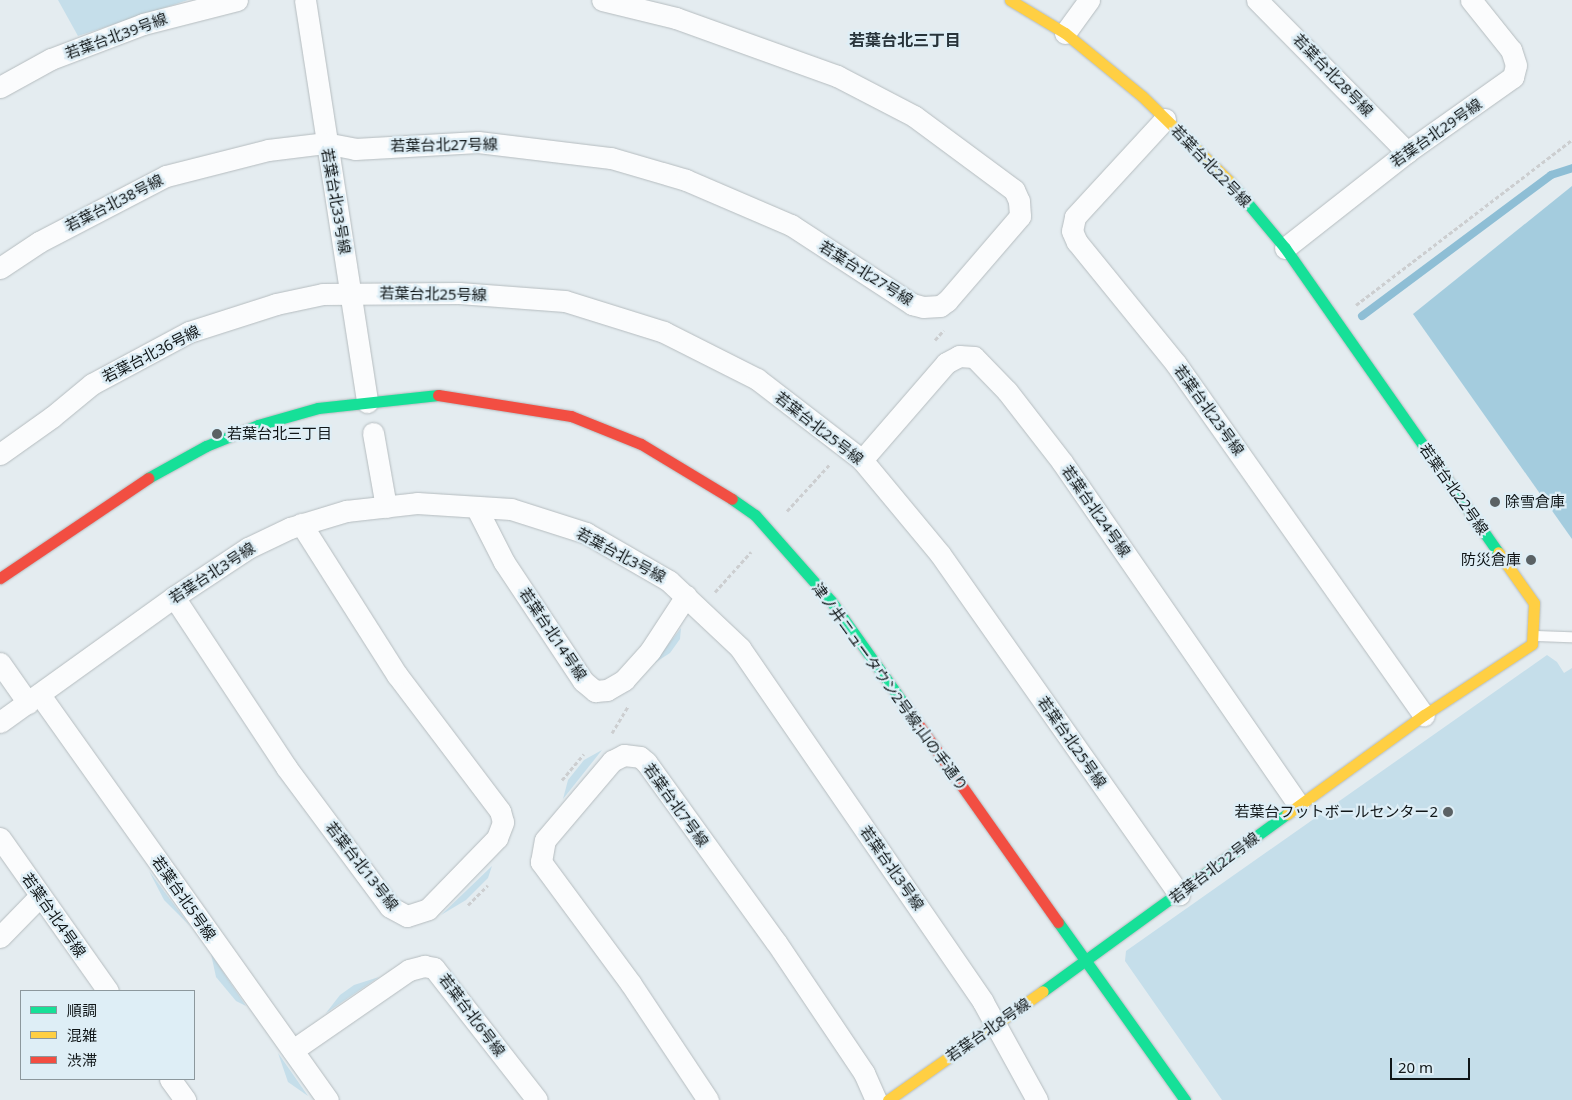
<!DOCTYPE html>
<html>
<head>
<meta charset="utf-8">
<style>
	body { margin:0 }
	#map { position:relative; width:1572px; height:1100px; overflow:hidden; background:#e4ecf0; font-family:"Noto Sans","Noto Sans JP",sans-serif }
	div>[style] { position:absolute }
	.green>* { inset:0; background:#c5deea }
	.forest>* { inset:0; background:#a4ccde }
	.stream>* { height:8px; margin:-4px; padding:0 4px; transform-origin:4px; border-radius:4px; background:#8ebed5 }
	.path>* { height:3px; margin-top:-1.5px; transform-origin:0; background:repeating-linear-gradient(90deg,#ccced0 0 4px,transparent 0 6.5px) }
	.roads { filter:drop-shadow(0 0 1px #b5bcbf) drop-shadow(0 0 1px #b5bcbf) }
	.lane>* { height:10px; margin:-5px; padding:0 5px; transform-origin:5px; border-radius:5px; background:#fbfcfd }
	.street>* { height:21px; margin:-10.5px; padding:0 10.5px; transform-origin:10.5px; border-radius:10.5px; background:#fbfcfd }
	.fast>* { height:11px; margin:-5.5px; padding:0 5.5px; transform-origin:5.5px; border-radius:5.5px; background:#16e098 }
	.slow>* { height:11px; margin:-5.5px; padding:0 5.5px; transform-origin:5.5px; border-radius:5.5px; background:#ffcf43 }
	.jam>* { height:11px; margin:-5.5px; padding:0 5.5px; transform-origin:5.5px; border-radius:5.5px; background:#f24e42 }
	.dots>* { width:14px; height:14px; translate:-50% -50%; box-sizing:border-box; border:2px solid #deeef6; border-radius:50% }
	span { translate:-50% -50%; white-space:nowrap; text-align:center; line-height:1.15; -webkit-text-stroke:4.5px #deeef6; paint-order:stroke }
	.street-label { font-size:15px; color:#101618 }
	.poi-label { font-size:15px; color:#101618 }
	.left { translate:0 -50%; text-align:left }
	.right { translate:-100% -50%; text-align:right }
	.neighbourhood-label { font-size:16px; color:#28343b; font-weight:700 }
	.legend { position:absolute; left:20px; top:990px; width:175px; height:90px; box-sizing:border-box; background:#deeef6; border:1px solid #8c989d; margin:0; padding:6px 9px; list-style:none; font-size:15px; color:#101618 }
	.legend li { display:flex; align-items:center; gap:10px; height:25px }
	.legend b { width:25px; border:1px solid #8c989d }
	.scale { position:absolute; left:1390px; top:1058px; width:80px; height:22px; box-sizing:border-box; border:2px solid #101618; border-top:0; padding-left:6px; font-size:15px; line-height:18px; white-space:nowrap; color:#101618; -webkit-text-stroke:4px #deeef6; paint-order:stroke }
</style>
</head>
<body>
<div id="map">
	<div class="green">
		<div style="clip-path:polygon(58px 0,188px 0,78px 36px)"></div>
		<div style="clip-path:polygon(681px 628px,680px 639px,670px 653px,653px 664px)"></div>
		<div style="clip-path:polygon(1547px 655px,1557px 662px,1564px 673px,1572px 668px,1572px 1100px,1222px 1100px,1125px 961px,1126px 951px)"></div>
		<div style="clip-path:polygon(602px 750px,563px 799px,568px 780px,584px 760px)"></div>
		<div style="clip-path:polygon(492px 866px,488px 878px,466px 900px,441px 915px)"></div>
		<div style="clip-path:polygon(149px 871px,190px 926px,164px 900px)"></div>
		<div style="clip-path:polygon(211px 954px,246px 1006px,236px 1001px,216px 977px)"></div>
		<div style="clip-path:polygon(379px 977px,326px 1013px,340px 995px,354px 985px)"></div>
		<div style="clip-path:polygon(278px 1053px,308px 1096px,288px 1082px)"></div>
	</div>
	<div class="forest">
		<div style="clip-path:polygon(1572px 186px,1572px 539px,1413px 314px)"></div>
	</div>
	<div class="stream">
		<div style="left:1362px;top:316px;width:236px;rotate:-36.7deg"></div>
		<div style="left:1551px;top:175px;width:22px;rotate:-18deg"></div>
	</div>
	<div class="path">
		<div style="left:1356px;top:305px;width:272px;rotate:-37.4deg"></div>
		<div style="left:935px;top:340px;width:13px;rotate:-48deg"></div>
		<div style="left:787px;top:511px;width:64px;rotate:-47.5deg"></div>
		<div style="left:715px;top:592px;width:54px;rotate:-48deg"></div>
		<div style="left:612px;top:733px;width:31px;rotate:-59deg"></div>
		<div style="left:562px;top:780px;width:34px;rotate:-50deg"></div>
		<div style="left:468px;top:905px;width:28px;rotate:-45deg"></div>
	</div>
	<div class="roads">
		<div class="lane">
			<div style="left:1535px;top:636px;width:37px;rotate:2deg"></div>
		</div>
		<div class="street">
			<div style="left:305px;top:0;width:407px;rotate:81.2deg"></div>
			<div style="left:1257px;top:0;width:214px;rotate:45.4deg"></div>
			<div style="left:1065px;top:33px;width:41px;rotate:-54deg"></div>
			<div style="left:0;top:87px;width:58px;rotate:-28.8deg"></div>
			<div style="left:51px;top:59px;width:98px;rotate:-20.8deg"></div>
			<div style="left:143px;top:24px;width:97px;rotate:-14.3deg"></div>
			<div style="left:1165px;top:119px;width:133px;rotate:132.6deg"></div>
			<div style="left:1075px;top:217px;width:14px;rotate:102deg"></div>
			<div style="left:1072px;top:231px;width:12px;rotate:66deg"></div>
			<div style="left:1077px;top:242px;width:157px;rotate:50.9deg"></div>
			<div style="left:1176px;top:364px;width:430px;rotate:54.8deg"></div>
			<div style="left:1285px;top:248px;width:155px;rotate:-38.2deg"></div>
			<div style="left:1407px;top:152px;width:130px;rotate:-35.3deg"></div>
			<div style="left:1513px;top:77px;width:12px;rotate:-76deg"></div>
			<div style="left:1516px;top:65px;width:16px;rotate:-108deg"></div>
			<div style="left:1511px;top:50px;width:64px;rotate:-128.7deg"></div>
			<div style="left:0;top:268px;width:47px;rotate:-33.7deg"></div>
			<div style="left:39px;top:242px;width:143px;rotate:-27.5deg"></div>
			<div style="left:166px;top:176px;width:105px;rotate:-14.3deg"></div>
			<div style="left:268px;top:150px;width:57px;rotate:-7deg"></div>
			<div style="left:325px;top:143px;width:31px;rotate:11deg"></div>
			<div style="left:355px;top:149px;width:123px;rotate:-3.3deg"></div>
			<div style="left:478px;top:142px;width:134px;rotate:6.9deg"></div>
			<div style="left:611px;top:158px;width:78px;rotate:16.3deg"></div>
			<div style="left:686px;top:180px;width:114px;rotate:23.2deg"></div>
			<div style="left:791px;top:225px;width:145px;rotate:33.1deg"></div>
			<div style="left:912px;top:304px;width:11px;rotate:15deg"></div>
			<div style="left:923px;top:307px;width:17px;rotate:-3deg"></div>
			<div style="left:940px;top:306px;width:9px;rotate:-36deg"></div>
			<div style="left:947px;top:301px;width:112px;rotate:-49.3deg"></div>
			<div style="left:1020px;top:216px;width:15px;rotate:-94deg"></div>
			<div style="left:1019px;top:201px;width:12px;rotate:-114deg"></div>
			<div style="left:1014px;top:190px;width:124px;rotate:-143.5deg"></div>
			<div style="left:914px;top:116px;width:87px;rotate:-152.5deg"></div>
			<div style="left:837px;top:76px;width:171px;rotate:-160.2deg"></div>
			<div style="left:676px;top:18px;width:76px;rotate:-166.3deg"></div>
			<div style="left:373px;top:433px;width:75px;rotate:80deg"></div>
			<div style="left:0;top:454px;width:64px;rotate:-35.4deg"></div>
			<div style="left:52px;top:417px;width:52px;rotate:-39.5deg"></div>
			<div style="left:92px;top:384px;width:110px;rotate:-28.2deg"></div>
			<div style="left:189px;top:332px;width:91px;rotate:-17.8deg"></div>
			<div style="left:276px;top:304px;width:48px;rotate:-12deg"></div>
			<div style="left:323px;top:294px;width:136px;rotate:-0.4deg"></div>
			<div style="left:459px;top:293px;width:106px;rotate:4.3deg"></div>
			<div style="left:565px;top:301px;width:104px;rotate:17.4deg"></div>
			<div style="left:664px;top:332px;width:104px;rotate:26.8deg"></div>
			<div style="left:757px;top:379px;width:133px;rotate:37.6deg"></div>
			<div style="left:862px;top:460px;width:122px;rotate:50.3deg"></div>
			<div style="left:940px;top:554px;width:416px;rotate:54.9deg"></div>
			<div style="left:862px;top:460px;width:128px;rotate:-49.1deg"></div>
			<div style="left:946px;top:363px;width:15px;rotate:-28deg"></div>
			<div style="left:959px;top:356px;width:15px;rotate:4deg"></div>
			<div style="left:974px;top:357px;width:47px;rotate:45.9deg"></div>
			<div style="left:1007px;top:391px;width:90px;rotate:52.2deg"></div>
			<div style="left:1062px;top:462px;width:416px;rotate:55.4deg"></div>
			<div style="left:476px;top:507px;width:62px;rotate:63deg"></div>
			<div style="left:504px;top:562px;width:143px;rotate:56.4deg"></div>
			<div style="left:583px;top:681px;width:16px;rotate:40deg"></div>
			<div style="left:595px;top:691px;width:12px;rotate:-5deg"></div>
			<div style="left:607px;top:690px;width:20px;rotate:-30deg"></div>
			<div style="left:624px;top:680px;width:39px;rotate:-48deg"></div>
			<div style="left:650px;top:651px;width:66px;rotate:-56.8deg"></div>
			<div style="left:174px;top:597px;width:204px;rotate:56.6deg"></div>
			<div style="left:286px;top:767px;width:174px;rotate:53.4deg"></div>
			<div style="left:390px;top:907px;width:19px;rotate:28deg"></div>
			<div style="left:407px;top:916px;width:22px;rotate:-18deg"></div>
			<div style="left:428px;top:909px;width:99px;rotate:-45.8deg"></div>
			<div style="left:497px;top:838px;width:17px;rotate:-69deg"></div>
			<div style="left:503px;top:822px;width:11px;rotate:-105deg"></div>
			<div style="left:500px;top:811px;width:171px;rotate:-127.1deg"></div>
			<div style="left:397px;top:675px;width:179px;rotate:-122.4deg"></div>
			<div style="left:0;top:663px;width:49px;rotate:55deg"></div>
			<div style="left:40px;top:695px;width:497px;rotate:54.6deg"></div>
			<div style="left:0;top:722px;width:214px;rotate:-35.7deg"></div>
			<div style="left:174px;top:597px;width:89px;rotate:-33.5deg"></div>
			<div style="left:248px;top:548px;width:47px;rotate:-25.5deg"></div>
			<div style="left:290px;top:528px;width:59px;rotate:-16.9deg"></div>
			<div style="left:346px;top:511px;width:71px;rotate:-6.4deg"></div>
			<div style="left:417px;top:503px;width:94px;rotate:3.7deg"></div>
			<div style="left:511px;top:509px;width:79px;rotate:17.7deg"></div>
			<div style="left:586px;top:533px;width:96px;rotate:30deg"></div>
			<div style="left:669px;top:581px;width:98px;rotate:43.3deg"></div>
			<div style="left:740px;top:648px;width:429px;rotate:55.5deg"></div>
			<div style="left:983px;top:1002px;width:112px;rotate:61.1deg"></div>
			<div style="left:0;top:838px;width:187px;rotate:54.8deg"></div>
			<div style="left:0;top:937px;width:57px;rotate:-45.7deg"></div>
			<div style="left:293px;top:1050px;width:141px;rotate:-34.6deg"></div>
			<div style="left:409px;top:970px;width:16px;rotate:-15deg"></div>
			<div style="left:424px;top:966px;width:10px;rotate:11deg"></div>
			<div style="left:434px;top:968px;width:167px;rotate:52deg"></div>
			<div style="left:170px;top:1079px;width:26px;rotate:54deg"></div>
			<div style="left:708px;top:1100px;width:139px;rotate:-123.6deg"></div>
			<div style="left:631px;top:984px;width:152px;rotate:-126.4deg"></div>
			<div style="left:541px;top:862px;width:22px;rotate:-80deg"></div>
			<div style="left:545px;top:840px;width:104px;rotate:-49.7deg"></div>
			<div style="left:612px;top:761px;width:13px;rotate:-27deg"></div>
			<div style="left:624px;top:755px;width:16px;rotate:7deg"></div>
			<div style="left:640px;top:757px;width:8px;rotate:40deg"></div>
			<div style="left:646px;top:762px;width:222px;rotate:54.2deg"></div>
			<div style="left:776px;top:942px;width:158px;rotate:56.1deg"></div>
			<div style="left:864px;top:1073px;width:30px;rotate:66deg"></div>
		</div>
		<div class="fast">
			<div style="left:1230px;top:182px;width:86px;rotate:50.2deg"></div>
			<div style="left:1285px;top:248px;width:371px;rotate:55deg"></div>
			<div style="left:148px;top:478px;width:66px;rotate:-28.9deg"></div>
			<div style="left:206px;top:446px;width:56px;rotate:-22deg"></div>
			<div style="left:258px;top:425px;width:62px;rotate:-15.8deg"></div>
			<div style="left:318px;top:408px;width:121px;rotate:-6.2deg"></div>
			<div style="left:732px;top:499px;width:28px;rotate:35deg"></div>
			<div style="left:755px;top:515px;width:115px;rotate:48.5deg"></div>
			<div style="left:831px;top:601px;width:126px;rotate:54.7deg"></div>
			<div style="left:1058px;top:922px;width:219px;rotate:54.5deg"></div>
			<div style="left:1043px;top:991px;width:301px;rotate:-36deg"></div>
		</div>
		<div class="slow">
			<div style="left:1010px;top:0;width:64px;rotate:31deg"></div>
			<div style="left:1065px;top:33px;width:99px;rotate:39.3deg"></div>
			<div style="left:1142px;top:96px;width:123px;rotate:44.3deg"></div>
			<div style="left:1287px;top:814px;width:169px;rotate:-35.9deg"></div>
			<div style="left:1424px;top:715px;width:129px;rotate:-33.3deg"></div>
			<div style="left:1532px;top:644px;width:41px;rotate:-87.2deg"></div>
			<div style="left:1534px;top:603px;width:62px;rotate:-125.2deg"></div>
			<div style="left:888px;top:1100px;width:189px;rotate:-35.1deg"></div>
		</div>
		<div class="jam">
			<div style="left:438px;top:395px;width:135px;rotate:9deg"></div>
			<div style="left:571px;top:416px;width:75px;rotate:21.8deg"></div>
			<div style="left:641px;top:444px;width:106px;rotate:31.1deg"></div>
			<div style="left:0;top:578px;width:179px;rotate:-34deg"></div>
			<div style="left:904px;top:704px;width:267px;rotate:54.8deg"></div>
		</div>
	</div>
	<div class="dots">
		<div style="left:217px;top:434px;background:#5a6164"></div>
		<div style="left:1495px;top:502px;background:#5a6164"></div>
		<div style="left:1531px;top:560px;background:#5a6164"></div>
		<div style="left:1448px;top:812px;background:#5a6164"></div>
	</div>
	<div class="street-label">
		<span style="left:116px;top:36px;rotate:-20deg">若葉台北39号線</span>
		<span style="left:1333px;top:75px;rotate:46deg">若葉台北28号線</span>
		<span style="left:1436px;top:133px;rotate:-35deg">若葉台北29号線</span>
		<span style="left:444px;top:145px;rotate:-1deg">若葉台北27号線</span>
		<span style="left:1211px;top:166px;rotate:46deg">若葉台北22号線</span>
		<span style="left:336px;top:201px;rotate:80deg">若葉台北33号線</span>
		<span style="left:114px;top:203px;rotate:-27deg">若葉台北38号線</span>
		<span style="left:866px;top:273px;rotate:32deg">若葉台北27号線</span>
		<span style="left:433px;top:294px;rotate:1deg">若葉台北25号線</span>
		<span style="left:151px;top:354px;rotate:-27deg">若葉台北36号線</span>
		<span style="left:1209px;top:410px;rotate:54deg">若葉台北23号線</span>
		<span style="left:819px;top:428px;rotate:38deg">若葉台北25号線</span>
		<span style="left:1454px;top:489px;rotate:55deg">若葉台北22号線</span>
		<span style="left:1096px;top:511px;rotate:55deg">若葉台北24号線</span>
		<span style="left:621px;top:555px;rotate:28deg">若葉台北3号線</span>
		<span style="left:212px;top:573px;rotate:-33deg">若葉台北3号線</span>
		<span style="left:553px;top:634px;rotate:56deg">若葉台北14号線</span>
		<span style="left:890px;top:687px;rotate:54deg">津ノ井ニュータウン2号線;山の手通り</span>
		<span style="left:1072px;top:742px;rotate:55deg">若葉台北25号線</span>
		<span style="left:676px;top:805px;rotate:54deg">若葉台北7号線</span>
		<span style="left:362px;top:866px;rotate:52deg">若葉台北13号線</span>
		<span style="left:892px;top:868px;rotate:55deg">若葉台北3号線</span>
		<span style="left:1214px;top:868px;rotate:-37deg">若葉台北22号線</span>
		<span style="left:184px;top:898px;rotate:55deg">若葉台北5号線</span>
		<span style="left:54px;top:915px;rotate:55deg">若葉台北4号線</span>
		<span style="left:472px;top:1015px;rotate:53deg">若葉台北6号線</span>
		<span style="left:988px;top:1030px;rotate:-35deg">若葉台北8号線</span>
	</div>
	<div class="poi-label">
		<span class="left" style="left:227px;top:434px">若葉台北三丁目</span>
		<span class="left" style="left:1505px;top:502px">除雪倉庫</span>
		<span class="right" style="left:1521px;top:560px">防災倉庫</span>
		<span class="right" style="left:1438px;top:812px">若葉台フットボールセンター2</span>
	</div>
	<div class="neighbourhood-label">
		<span style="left:905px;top:40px">若葉台北三丁目</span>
	</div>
	<ul class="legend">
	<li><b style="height:6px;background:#16e098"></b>順調</li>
	<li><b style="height:6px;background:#ffcf43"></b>混雑</li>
	<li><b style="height:6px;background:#f24e42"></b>渋滞</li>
	</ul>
	<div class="scale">20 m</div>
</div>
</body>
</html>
